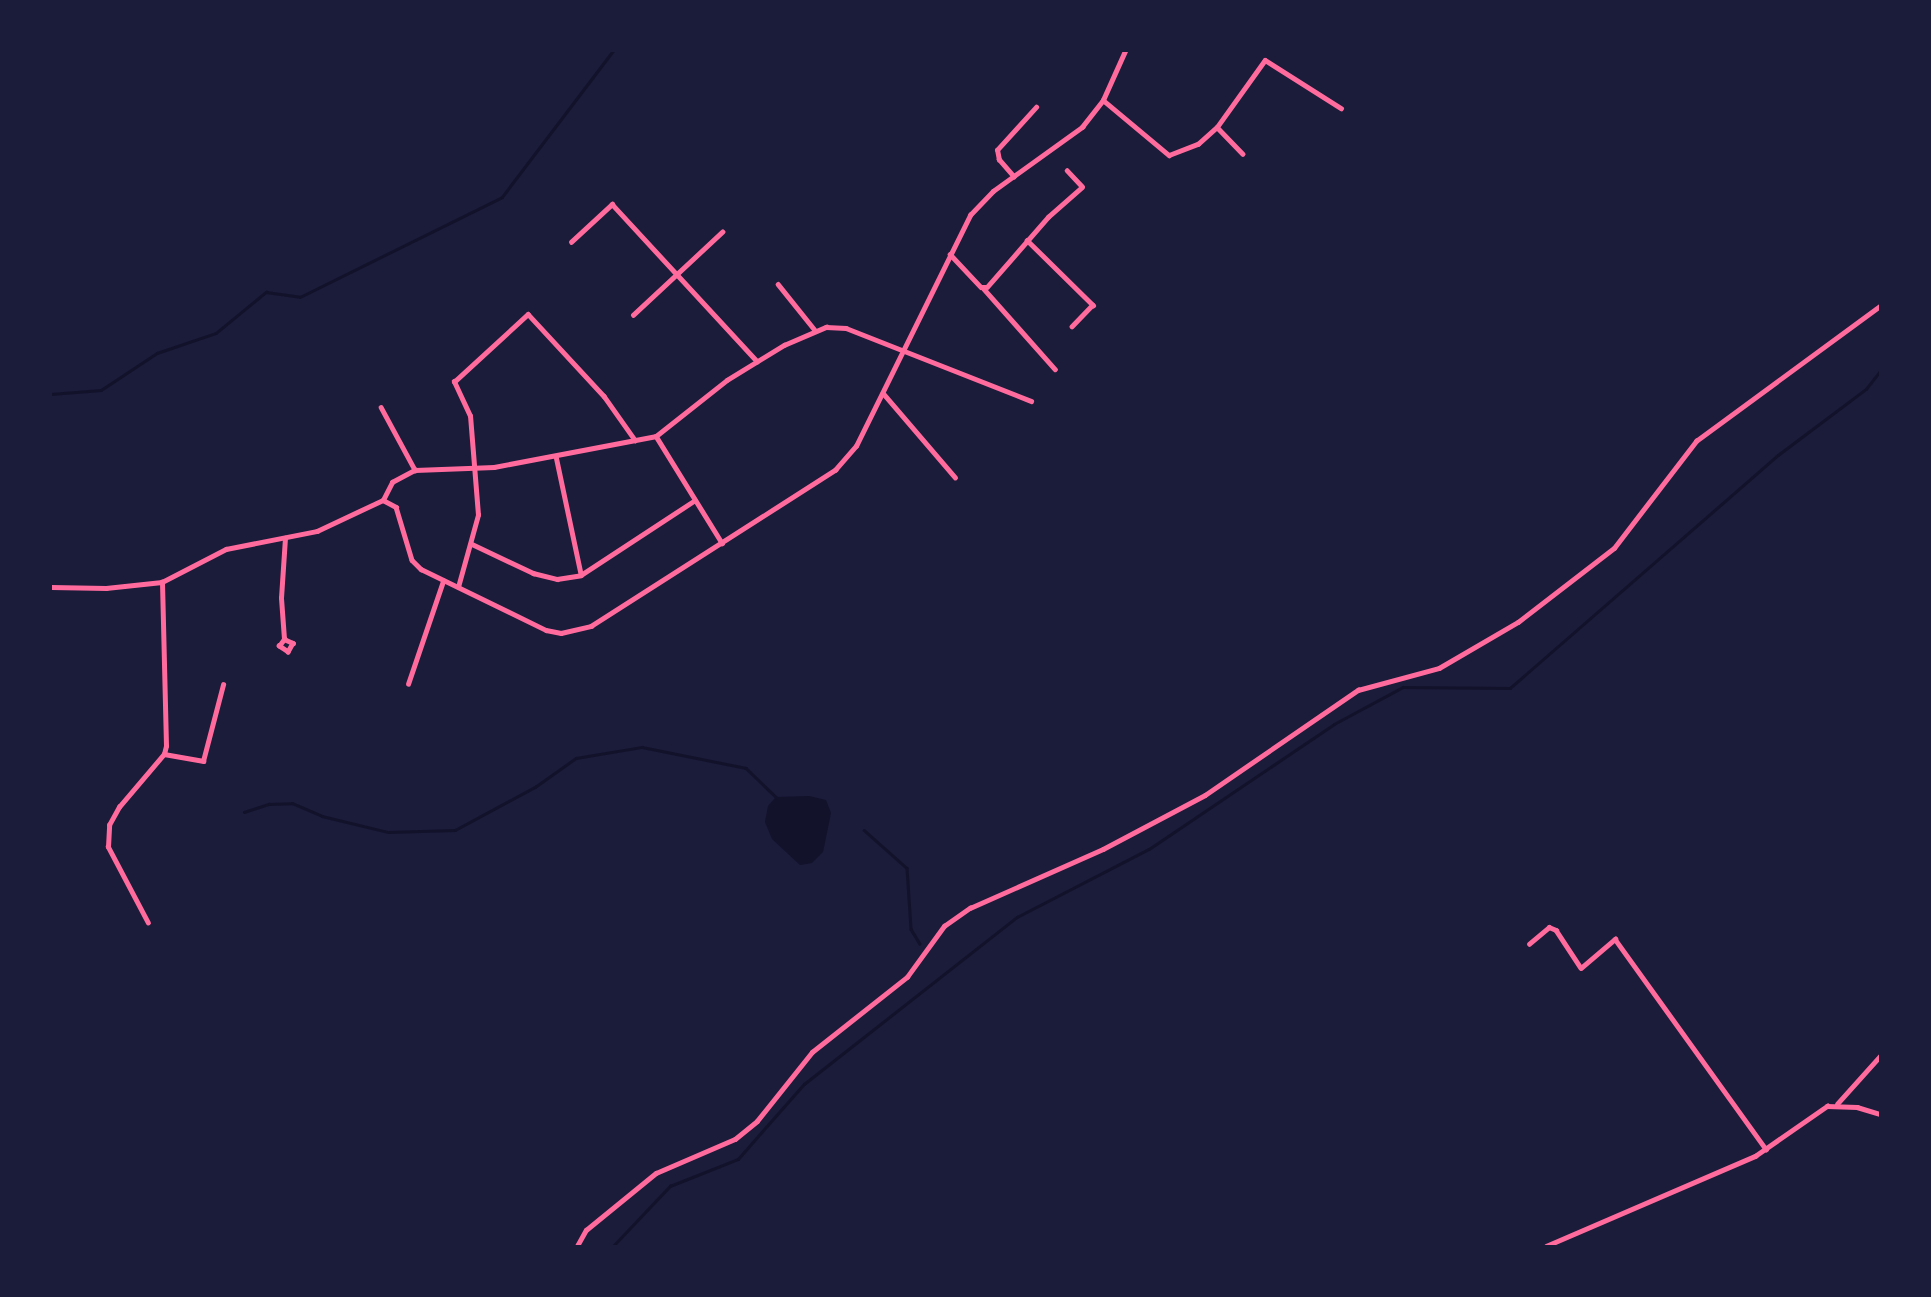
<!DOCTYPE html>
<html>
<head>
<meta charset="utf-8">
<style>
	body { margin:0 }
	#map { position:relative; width:1931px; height:1297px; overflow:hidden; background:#1b1b3a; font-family:"DejaVu Sans",sans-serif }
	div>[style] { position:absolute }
	.water>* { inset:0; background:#12122b }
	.stream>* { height:2.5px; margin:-1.25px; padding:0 1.25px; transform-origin:1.25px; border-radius:1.25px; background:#12122b }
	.minor>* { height:4.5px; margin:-2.25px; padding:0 2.25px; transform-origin:2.25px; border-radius:2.25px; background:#ff6b9d }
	span { translate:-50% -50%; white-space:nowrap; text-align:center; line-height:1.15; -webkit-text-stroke:5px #1b1b3a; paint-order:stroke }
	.frame { position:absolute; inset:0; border:52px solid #1b1b3a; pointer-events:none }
</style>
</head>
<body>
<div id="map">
	<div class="water">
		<div style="clip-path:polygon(809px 796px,826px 800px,831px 813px,823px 852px,812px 863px,800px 865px,772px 839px,765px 822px,768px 806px,776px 797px)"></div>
	</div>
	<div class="stream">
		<div style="left:51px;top:394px;width:50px;rotate:-4.6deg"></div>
		<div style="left:101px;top:390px;width:67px;rotate:-33.5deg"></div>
		<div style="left:157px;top:353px;width:62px;rotate:-18.7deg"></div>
		<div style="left:216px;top:333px;width:65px;rotate:-39.4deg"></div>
		<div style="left:266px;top:292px;width:34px;rotate:8deg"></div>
		<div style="left:300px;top:297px;width:225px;rotate:-26.3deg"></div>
		<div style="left:502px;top:197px;width:183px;rotate:-52.8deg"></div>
		<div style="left:244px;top:812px;width:26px;rotate:-18deg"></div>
		<div style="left:269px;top:804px;width:23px;rotate:-2deg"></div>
		<div style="left:292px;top:803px;width:33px;rotate:23deg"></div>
		<div style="left:322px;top:816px;width:68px;rotate:13.6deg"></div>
		<div style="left:388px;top:832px;width:67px;rotate:-1.7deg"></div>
		<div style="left:455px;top:830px;width:91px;rotate:-28.3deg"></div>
		<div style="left:535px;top:787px;width:50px;rotate:-35.3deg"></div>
		<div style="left:576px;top:758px;width:67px;rotate:-9.5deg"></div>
		<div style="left:642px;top:747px;width:106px;rotate:11.4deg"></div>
		<div style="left:746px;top:768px;width:42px;rotate:44deg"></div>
		<div style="left:864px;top:830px;width:57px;rotate:41.5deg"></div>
		<div style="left:907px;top:868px;width:61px;rotate:86.2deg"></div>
		<div style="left:911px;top:929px;width:17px;rotate:59deg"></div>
		<div style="left:613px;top:1246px;width:83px;rotate:-46.5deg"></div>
		<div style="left:670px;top:1186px;width:73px;rotate:-21.7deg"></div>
		<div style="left:738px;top:1159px;width:100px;rotate:-48.7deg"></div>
		<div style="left:804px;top:1084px;width:271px;rotate:-38.1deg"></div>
		<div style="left:1017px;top:917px;width:148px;rotate:-27.3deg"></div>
		<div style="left:1149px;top:849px;width:223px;rotate:-34deg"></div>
		<div style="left:1334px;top:724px;width:78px;rotate:-28.2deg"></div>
		<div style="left:1403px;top:687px;width:107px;rotate:0.5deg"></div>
		<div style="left:1510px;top:688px;width:355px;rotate:-41deg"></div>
		<div style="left:1778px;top:455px;width:110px;rotate:-36.9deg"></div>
		<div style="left:1866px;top:389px;width:23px;rotate:-52deg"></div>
	</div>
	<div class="minor">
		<div style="left:1103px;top:100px;width:86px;rotate:39.8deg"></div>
		<div style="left:1169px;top:155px;width:31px;rotate:-21deg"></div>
		<div style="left:1198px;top:144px;width:25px;rotate:-42deg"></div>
		<div style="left:1217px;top:127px;width:37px;rotate:46deg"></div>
		<div style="left:1217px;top:127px;width:82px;rotate:-54.4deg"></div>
		<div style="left:1265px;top:60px;width:90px;rotate:32.3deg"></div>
		<div style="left:1014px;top:177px;width:23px;rotate:-131deg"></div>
		<div style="left:999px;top:160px;width:10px;rotate:-101deg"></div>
		<div style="left:997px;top:150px;width:58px;rotate:-47.8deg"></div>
		<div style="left:1027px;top:240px;width:93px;rotate:44.6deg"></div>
		<div style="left:1093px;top:305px;width:30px;rotate:134deg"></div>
		<div style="left:571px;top:242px;width:56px;rotate:-42.8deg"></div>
		<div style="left:612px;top:204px;width:214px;rotate:47.3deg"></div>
		<div style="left:950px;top:254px;width:45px;rotate:46.8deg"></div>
		<div style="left:981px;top:287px;width:6px"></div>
		<div style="left:987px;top:287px;width:93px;rotate:-48.9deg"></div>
		<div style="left:1048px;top:217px;width:45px;rotate:-41.4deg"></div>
		<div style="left:1082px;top:187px;width:22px;rotate:-133deg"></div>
		<div style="left:778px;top:284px;width:58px;rotate:51.3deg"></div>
		<div style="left:984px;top:289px;width:107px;rotate:48.4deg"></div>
		<div style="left:633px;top:315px;width:122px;rotate:-43deg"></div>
		<div style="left:883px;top:393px;width:111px;rotate:49.4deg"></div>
		<div style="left:381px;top:407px;width:72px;rotate:61.6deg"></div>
		<div style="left:656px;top:436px;width:126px;rotate:58.3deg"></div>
		<div style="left:556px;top:456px;width:121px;rotate:78deg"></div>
		<div style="left:383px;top:500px;width:20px;rotate:-63deg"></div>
		<div style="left:392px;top:482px;width:26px;rotate:-28deg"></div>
		<div style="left:415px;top:470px;width:79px;rotate:-2.2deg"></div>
		<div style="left:494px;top:467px;width:165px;rotate:-10.8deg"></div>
		<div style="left:656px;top:436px;width:90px;rotate:-38.3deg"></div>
		<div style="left:727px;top:380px;width:67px;rotate:-31.6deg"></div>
		<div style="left:784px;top:345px;width:46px;rotate:-23.2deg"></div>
		<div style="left:826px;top:327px;width:20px;rotate:3deg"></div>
		<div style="left:846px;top:328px;width:199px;rotate:21.5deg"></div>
		<div style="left:472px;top:544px;width:68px;rotate:25.4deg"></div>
		<div style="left:533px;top:573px;width:25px;rotate:14deg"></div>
		<div style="left:557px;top:579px;width:24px;rotate:-9deg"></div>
		<div style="left:581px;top:575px;width:136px;rotate:-33.3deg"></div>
		<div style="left:51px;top:587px;width:55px;rotate:1deg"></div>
		<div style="left:106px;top:588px;width:56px;rotate:-6.1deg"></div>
		<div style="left:162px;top:582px;width:72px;rotate:-27.3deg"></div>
		<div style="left:226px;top:549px;width:93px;rotate:-11.2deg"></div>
		<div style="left:317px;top:531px;width:73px;rotate:-25.2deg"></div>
		<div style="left:383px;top:500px;width:15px;rotate:28deg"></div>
		<div style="left:396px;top:507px;width:55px;rotate:73.2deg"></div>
		<div style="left:412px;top:560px;width:13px;rotate:45deg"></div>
		<div style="left:421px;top:569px;width:139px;rotate:26deg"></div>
		<div style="left:546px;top:630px;width:15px;rotate:11deg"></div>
		<div style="left:561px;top:633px;width:31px;rotate:-13deg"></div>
		<div style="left:591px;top:626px;width:290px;rotate:-32.6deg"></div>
		<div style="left:835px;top:470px;width:32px;rotate:-49deg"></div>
		<div style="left:856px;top:446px;width:258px;rotate:-63.7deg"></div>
		<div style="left:970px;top:215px;width:33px;rotate:-46deg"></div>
		<div style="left:993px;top:191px;width:110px;rotate:-35.7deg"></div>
		<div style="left:1082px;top:127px;width:34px;rotate:-52deg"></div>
		<div style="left:1103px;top:100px;width:54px;rotate:-65.8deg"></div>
		<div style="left:458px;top:587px;width:75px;rotate:-74.5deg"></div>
		<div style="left:478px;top:515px;width:99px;rotate:-94.6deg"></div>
		<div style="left:470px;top:416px;width:38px;rotate:-115deg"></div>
		<div style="left:454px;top:382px;width:100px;rotate:-42.6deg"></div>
		<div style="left:528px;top:314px;width:112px;rotate:47.2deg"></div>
		<div style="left:604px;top:396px;width:54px;rotate:54.8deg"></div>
		<div style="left:284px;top:639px;width:10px;rotate:24deg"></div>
		<div style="left:293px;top:643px;width:10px;rotate:119deg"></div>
		<div style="left:288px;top:652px;width:11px;rotate:-146deg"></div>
		<div style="left:279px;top:646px;width:9px;rotate:-54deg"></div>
		<div style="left:284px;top:639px;width:41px;rotate:-94.2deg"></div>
		<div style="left:281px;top:598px;width:60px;rotate:-86.2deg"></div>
		<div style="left:408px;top:684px;width:109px;rotate:-71.2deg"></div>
		<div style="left:164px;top:754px;width:40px;rotate:10deg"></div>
		<div style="left:203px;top:761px;width:79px;rotate:-75.3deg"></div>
		<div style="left:148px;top:923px;width:86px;rotate:-117.8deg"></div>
		<div style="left:108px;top:847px;width:22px;rotate:-87deg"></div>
		<div style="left:109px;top:825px;width:21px;rotate:-61deg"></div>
		<div style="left:119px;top:807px;width:70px;rotate:-49.7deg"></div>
		<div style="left:164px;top:754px;width:8px;rotate:-76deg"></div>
		<div style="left:166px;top:746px;width:164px;rotate:-91.4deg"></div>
		<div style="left:1529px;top:944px;width:26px;rotate:-40deg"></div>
		<div style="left:1549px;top:927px;width:8px;rotate:23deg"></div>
		<div style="left:1556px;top:930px;width:45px;rotate:56.7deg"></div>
		<div style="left:1581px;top:968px;width:45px;rotate:-40.5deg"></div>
		<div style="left:1615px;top:939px;width:259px;rotate:54.3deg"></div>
		<div style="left:1837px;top:1104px;width:64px;rotate:-48.1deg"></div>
		<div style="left:577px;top:1246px;width:18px;rotate:-61deg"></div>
		<div style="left:586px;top:1230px;width:90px;rotate:-39.2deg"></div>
		<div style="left:656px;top:1173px;width:86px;rotate:-23.3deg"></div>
		<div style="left:735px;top:1139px;width:28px;rotate:-39deg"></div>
		<div style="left:757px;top:1121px;width:88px;rotate:-51.4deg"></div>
		<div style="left:812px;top:1052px;width:121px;rotate:-38.3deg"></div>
		<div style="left:907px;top:977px;width:63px;rotate:-54deg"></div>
		<div style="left:944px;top:926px;width:32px;rotate:-35deg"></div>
		<div style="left:970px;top:908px;width:145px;rotate:-23.9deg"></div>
		<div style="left:1103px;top:849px;width:115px;rotate:-27.9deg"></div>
		<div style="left:1205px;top:795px;width:186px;rotate:-34.5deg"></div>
		<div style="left:1358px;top:690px;width:84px;rotate:-15.2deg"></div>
		<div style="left:1439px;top:668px;width:91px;rotate:-30.2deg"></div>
		<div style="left:1518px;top:622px;width:121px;rotate:-37.6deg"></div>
		<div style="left:1614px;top:548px;width:135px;rotate:-52.5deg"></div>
		<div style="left:1696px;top:441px;width:228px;rotate:-36.3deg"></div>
		<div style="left:1546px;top:1246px;width:228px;rotate:-23.3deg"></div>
		<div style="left:1755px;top:1156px;width:88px;rotate:-34.8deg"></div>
		<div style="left:1827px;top:1106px;width:30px;rotate:2deg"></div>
		<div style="left:1857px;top:1107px;width:24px;rotate:17deg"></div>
	</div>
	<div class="frame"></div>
</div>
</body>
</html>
